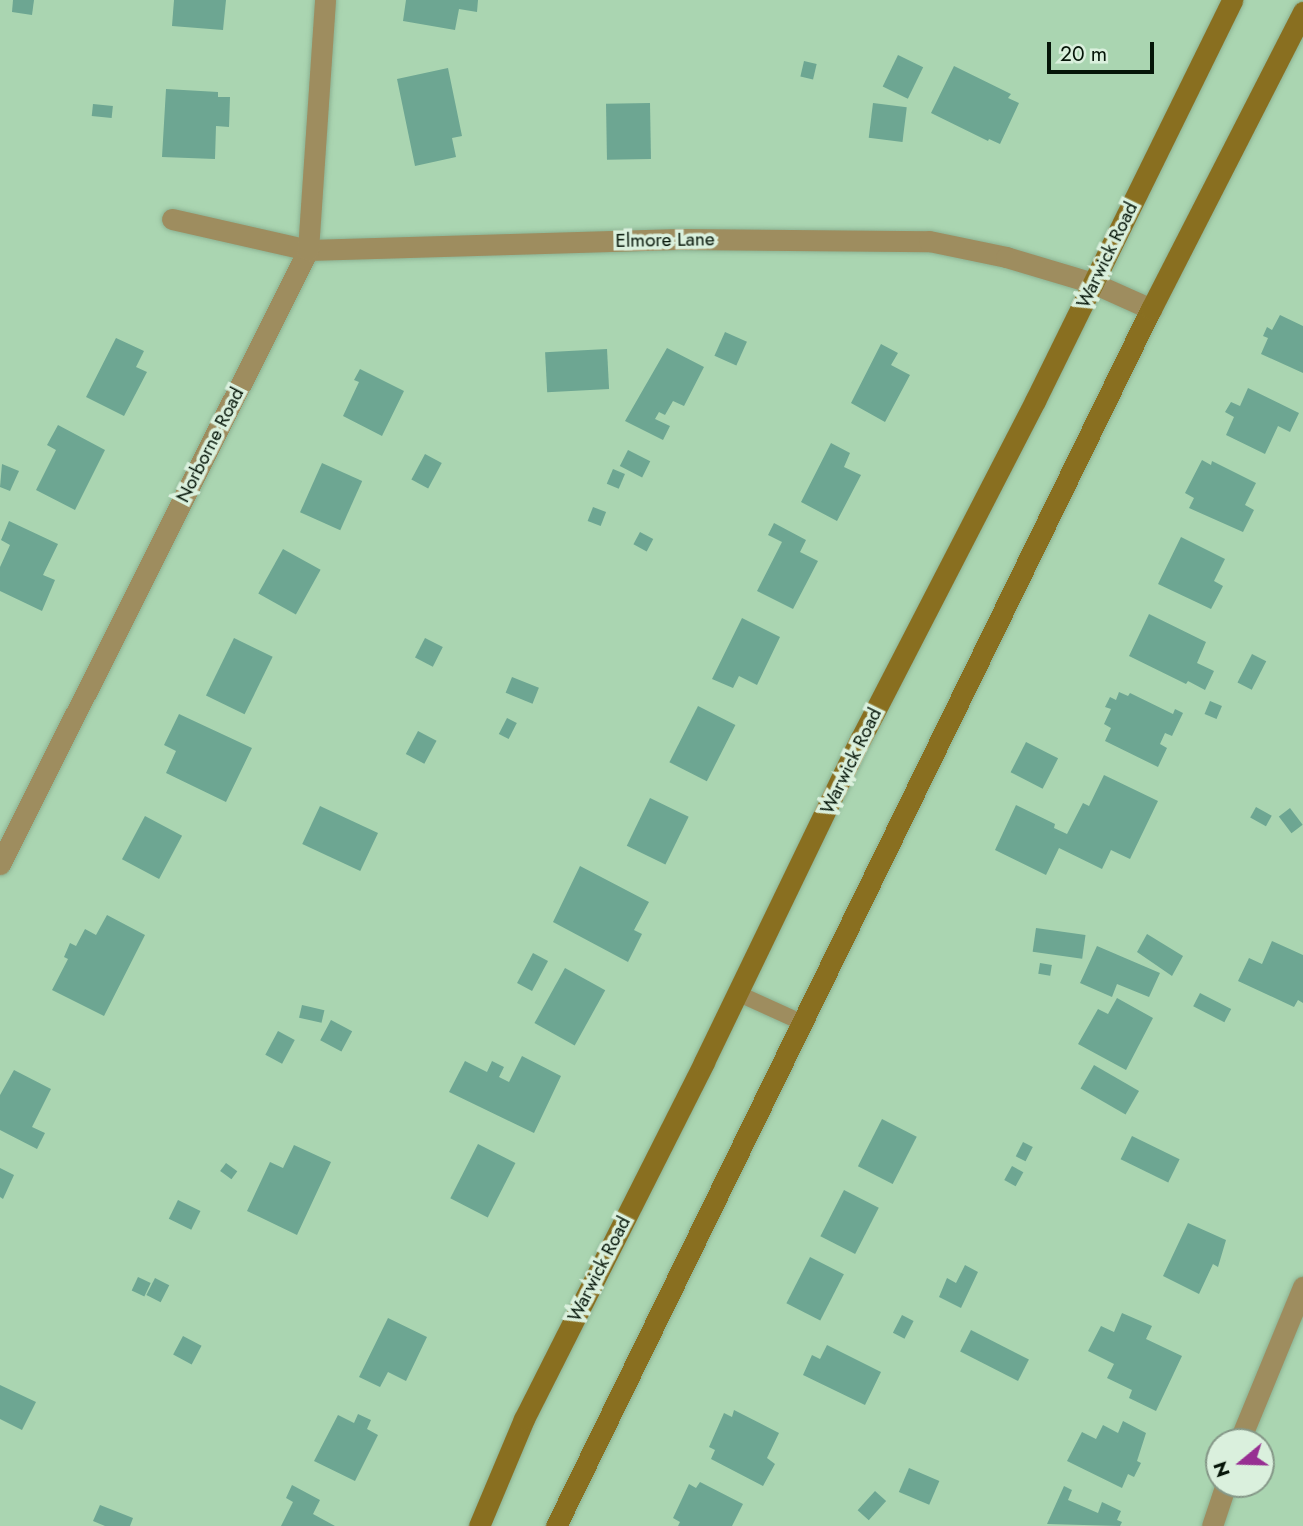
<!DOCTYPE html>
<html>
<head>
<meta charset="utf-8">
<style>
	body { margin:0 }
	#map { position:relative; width:1303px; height:1526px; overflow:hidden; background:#aad5b1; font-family:Jost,sans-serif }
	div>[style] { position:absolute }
	.building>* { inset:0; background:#6da692; transform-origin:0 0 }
	.roads { filter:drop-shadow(0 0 2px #8cb293) drop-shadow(0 0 2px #8cb293) }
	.lane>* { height:16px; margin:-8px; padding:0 8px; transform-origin:8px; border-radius:8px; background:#9e8d5f }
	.street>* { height:21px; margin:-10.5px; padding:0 10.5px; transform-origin:10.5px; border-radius:10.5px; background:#9e8d5f }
	.secondary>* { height:21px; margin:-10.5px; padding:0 10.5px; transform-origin:10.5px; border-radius:10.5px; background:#896f20 }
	span { translate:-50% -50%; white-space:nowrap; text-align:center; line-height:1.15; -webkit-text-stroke:7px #daf0dd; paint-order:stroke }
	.street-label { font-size:19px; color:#051508 }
	.north { position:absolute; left:1205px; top:1428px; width:70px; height:70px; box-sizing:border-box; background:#daf0dd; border:2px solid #859888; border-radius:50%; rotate:251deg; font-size:19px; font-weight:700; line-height:28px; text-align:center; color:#051508 }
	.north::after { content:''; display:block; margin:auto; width:24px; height:32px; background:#972f92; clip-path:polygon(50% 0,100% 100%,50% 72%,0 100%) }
	.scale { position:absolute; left:1047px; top:42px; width:107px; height:32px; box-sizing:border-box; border:4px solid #051508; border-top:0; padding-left:9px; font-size:21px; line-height:24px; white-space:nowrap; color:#051508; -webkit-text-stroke:5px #daf0dd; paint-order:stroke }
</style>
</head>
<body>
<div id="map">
	<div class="building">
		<div style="clip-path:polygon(13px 0,34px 0,32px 15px,12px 12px)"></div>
		<div style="clip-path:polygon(174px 0,226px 0,223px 30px,172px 26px)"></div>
		<div style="clip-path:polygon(406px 0,478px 0,477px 12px,459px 9px,455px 30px,403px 21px)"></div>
		<div style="left:898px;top:55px;width:28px;height:35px;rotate:26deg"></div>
		<div style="left:804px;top:61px;width:13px;height:16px;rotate:13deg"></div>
		<div style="clip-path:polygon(954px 66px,1011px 94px,1008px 98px,1019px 103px,1000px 144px,989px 139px,988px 141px,931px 113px)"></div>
		<div style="clip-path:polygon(448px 68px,462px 136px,452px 138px,456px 157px,415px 166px,397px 79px)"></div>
		<div style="clip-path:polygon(166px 89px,218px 92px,218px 97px,230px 97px,229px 127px,216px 126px,215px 159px,162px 157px)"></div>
		<div style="left:650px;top:103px;width:56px;height:44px;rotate:89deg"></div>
		<div style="left:873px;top:103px;width:34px;height:35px;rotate:7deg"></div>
		<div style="left:93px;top:104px;width:20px;height:12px;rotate:6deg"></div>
		<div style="clip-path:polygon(1280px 315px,1303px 326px,1303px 373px,1261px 354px,1268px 338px,1263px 336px,1267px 327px,1272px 330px)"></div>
		<div style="left:725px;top:332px;width:24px;height:26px;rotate:24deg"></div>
		<div style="clip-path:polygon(116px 338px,144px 351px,136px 367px,147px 372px,124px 416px,86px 397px)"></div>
		<div style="clip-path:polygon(881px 344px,898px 353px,891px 365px,910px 375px,885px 422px,851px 403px)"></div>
		<div style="clip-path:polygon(667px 348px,704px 367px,684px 406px,673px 401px,665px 415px,659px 412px,655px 419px,670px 426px,663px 440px,625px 421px)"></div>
		<div style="left:607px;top:349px;width:40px;height:62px;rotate:87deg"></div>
		<div style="clip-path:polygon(360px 369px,404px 391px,382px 436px,343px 416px,359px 382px,354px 380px)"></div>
		<div style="clip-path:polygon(1248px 388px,1299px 413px,1290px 432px,1278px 426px,1265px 454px,1226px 435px,1234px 417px,1225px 412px,1231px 402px,1240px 406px)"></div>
		<div style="clip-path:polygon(58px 425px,105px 450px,75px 510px,36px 490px,56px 450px,47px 445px)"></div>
		<div style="clip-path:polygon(831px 443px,850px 453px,844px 467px,861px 475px,837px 521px,801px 502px)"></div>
		<div style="left:628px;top:450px;width:25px;height:18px;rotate:27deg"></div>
		<div style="left:425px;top:454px;width:19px;height:29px;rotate:28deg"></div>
		<div style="clip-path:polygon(1202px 460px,1211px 465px,1212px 461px,1256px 483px,1245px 505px,1254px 510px,1243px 532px,1189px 508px,1194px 498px,1185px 493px)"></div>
		<div style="left:322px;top:463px;width:44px;height:54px;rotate:24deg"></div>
		<div style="clip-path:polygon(2px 464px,19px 471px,10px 491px,0 487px)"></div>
		<div style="left:613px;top:469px;width:13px;height:16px;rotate:23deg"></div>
		<div style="left:593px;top:507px;width:14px;height:15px;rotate:21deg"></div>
		<div style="clip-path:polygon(9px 521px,58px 544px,43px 575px,55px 580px,42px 611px,0 591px,0 567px,10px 545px,1px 540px)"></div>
		<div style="clip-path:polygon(774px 523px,806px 540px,800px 552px,818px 561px,793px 609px,757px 591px,782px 542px,768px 535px)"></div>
		<div style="left:640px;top:532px;width:15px;height:14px;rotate:28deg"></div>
		<div style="clip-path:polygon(1181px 537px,1225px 559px,1214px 581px,1223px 586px,1211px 609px,1158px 584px)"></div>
		<div style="left:283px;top:549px;width:43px;height:51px;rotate:29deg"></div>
		<div style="clip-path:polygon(1149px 614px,1206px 642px,1197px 663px,1214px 671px,1205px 690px,1188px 681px,1186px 684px,1129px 656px)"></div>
		<div style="clip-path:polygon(742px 618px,780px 637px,757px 685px,739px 676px,733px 688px,712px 679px)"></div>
		<div style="left:234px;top:638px;width:43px;height:64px;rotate:26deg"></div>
		<div style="left:425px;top:638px;width:20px;height:22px;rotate:27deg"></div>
		<div style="left:1252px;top:654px;width:16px;height:32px;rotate:27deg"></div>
		<div style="left:512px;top:677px;width:29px;height:17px;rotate:22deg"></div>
		<div style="clip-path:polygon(1119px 692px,1128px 696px,1130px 693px,1173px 714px,1175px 709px,1183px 713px,1172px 736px,1165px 733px,1160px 744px,1167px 748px,1158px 767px,1105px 741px,1111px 728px,1104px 724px,1111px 709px,1105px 707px,1110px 697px,1116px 700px)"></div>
		<div style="left:1210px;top:701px;width:13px;height:14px;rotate:23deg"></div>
		<div style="left:698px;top:706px;width:42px;height:63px;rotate:27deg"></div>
		<div style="clip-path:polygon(179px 714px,252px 748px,226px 802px,166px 773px,176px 751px,164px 745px)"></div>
		<div style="left:507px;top:718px;width:11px;height:18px;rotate:27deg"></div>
		<div style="left:418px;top:731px;width:21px;height:26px;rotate:28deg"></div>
		<div style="left:1026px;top:742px;width:36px;height:34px;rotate:27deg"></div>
		<div style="clip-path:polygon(1104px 775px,1158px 801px,1130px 859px,1111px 850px,1102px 869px,1059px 848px,1046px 875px,995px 850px,1016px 805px,1055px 824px,1054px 828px,1067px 834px,1083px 803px,1089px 806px)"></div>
		<div style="left:650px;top:798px;width:43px;height:53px;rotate:26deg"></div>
		<div style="left:320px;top:806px;width:64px;height:42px;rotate:25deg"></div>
		<div style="left:1256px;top:807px;width:18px;height:12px;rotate:29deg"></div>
		<div style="left:1290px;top:808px;width:21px;height:14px;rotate:53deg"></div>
		<div style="left:145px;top:816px;width:42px;height:49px;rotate:28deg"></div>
		<div style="clip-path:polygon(580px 866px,649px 902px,634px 930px,642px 934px,628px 962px,553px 922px)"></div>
		<div style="clip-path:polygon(107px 915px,145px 935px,104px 1016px,52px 990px,68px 959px,64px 957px,70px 943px,76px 946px,85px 929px,96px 935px)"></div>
		<div style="left:1036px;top:928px;width:50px;height:24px;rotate:8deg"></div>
		<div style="clip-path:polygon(1147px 934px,1183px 956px,1172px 976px,1137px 952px)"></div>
		<div style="clip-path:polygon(1272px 941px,1303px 955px,1303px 1003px,1298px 1000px,1294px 1007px,1238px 981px,1249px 958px,1262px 964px)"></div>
		<div style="clip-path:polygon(1097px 946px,1160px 973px,1149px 997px,1117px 984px,1112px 997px,1080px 983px)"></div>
		<div style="left:533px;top:953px;width:17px;height:34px;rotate:28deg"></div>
		<div style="left:1040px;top:963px;width:12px;height:11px;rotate:9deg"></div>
		<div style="left:565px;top:968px;width:46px;height:63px;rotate:29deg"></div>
		<div style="left:1200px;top:993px;width:35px;height:15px;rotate:27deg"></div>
		<div style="clip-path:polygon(1117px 998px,1153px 1018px,1126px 1070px,1078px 1044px,1098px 1009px,1108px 1014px)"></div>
		<div style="left:302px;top:1005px;width:23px;height:13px;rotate:13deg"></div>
		<div style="left:331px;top:1020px;width:24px;height:23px;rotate:28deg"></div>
		<div style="left:278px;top:1031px;width:19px;height:27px;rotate:28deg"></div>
		<div style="clip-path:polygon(522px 1056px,561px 1076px,534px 1133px,449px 1092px,465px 1061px,487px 1072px,492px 1061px,504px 1067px,499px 1077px,509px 1082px)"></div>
		<div style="left:1094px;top:1065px;width:52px;height:27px;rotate:30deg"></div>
		<div style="clip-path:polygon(14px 1070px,51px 1089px,32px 1127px,45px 1133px,37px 1149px,0 1130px,0 1095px)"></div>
		<div style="left:882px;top:1119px;width:39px;height:53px;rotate:27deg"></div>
		<div style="left:1132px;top:1136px;width:53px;height:26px;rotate:26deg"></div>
		<div style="left:1023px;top:1142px;width:11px;height:16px;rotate:27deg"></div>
		<div style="left:478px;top:1144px;width:42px;height:61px;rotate:27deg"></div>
		<div style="clip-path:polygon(294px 1145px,331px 1162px,297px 1235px,247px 1211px,270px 1162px,283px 1168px)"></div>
		<div style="left:226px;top:1163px;width:14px;height:10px;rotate:36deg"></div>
		<div style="left:1012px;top:1166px;width:13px;height:16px;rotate:29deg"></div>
		<div style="clip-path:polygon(0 1168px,14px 1175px,3px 1199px,0 1197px)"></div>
		<div style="left:844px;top:1190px;width:39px;height:52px;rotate:27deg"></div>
		<div style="left:178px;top:1200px;width:25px;height:21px;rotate:26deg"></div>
		<div style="clip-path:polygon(1188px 1223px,1226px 1240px,1218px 1267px,1213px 1264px,1199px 1294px,1163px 1276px)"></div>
		<div style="left:810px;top:1257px;width:38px;height:52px;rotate:27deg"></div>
		<div style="clip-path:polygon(965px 1265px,978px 1272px,961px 1308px,939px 1297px,947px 1278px,956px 1283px)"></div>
		<div style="left:138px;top:1277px;width:14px;height:15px;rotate:25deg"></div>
		<div style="left:155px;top:1278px;width:16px;height:19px;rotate:27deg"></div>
		<div style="clip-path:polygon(1122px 1313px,1152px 1326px,1146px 1339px,1182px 1356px,1156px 1411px,1129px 1398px,1132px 1390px,1107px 1378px,1114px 1364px,1088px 1351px,1101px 1326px,1114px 1332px)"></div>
		<div style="left:902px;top:1315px;width:13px;height:20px;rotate:27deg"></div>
		<div style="clip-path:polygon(388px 1318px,427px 1337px,406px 1381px,388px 1372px,380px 1387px,359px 1377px)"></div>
		<div style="left:971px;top:1330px;width:65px;height:24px;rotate:27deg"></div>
		<div style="left:183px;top:1336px;width:21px;height:21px;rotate:28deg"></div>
		<div style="clip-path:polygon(827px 1345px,881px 1372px,865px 1405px,803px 1375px,812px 1355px,820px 1359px)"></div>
		<div style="clip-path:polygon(0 1385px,36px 1402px,22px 1430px,0 1419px)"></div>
		<div style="clip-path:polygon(734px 1410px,779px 1433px,767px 1458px,775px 1464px,763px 1486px,711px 1459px,715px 1450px,709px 1447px,724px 1413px,732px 1417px)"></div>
		<div style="clip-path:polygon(358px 1414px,371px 1420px,367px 1429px,378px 1435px,355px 1481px,314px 1461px,338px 1415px,354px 1423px)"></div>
		<div style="clip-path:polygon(1123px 1421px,1146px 1433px,1137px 1461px,1141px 1463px,1134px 1477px,1128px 1474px,1122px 1488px,1067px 1461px,1082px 1432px,1096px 1439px,1103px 1425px,1118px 1433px)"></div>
		<div style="left:909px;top:1468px;width:33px;height:26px;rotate:23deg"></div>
		<div style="clip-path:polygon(700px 1482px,743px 1504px,732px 1526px,678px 1526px,680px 1522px,673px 1518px,689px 1484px,696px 1488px)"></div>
		<div style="clip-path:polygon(292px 1485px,320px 1500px,313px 1514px,335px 1526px,281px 1526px,293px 1502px,286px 1498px)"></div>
		<div style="clip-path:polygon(1064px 1486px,1072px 1490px,1068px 1500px,1098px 1513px,1102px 1502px,1121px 1511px,1117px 1520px,1122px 1522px,1120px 1526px,1047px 1524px)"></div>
		<div style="left:875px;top:1491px;width:15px;height:26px;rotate:42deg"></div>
		<div style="clip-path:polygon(100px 1505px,133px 1518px,130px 1526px,105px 1526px,93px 1521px)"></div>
	</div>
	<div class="roads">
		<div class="lane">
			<div style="left:737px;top:993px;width:70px;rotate:24.4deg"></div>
		</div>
		<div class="street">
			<div style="left:172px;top:219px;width:139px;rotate:12.8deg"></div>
			<div style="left:308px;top:250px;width:371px;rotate:-1.7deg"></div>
			<div style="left:679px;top:239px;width:250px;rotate:0.5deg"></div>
			<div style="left:929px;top:241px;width:79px;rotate:11.7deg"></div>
			<div style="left:1006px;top:257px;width:91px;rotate:16.6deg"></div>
			<div style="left:1093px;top:283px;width:64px;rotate:24.1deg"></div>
			<div style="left:0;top:864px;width:687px;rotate:-63.36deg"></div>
			<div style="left:308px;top:250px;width:251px;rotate:-86.1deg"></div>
			<div style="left:1239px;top:1442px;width:168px;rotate:-67.6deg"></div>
			<div style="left:1212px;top:1526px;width:44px;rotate:-71.6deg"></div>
		</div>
		<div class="secondary">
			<div style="left:479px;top:1526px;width:116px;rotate:-67.2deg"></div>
			<div style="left:524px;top:1419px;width:400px;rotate:-63.2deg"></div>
			<div style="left:704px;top:1062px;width:358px;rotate:-64.2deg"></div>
			<div style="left:860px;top:740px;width:382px;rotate:-62.7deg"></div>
			<div style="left:1035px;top:401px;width:447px;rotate:-63.8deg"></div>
			<div style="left:556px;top:1526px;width:1355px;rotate:-63.95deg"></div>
			<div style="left:1151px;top:309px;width:334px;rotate:-62.9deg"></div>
		</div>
	</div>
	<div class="street-label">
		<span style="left:665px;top:240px;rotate:-1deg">Elmore Lane</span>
		<span style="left:1107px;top:255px;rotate:-64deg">Warwick Road</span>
		<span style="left:210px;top:445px;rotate:-63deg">Norborne Road</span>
		<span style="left:851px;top:761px;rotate:-64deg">Warwick Road</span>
		<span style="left:599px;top:1269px;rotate:-63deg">Warwick Road</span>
	</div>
	<div class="north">N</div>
	<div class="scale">20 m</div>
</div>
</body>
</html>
